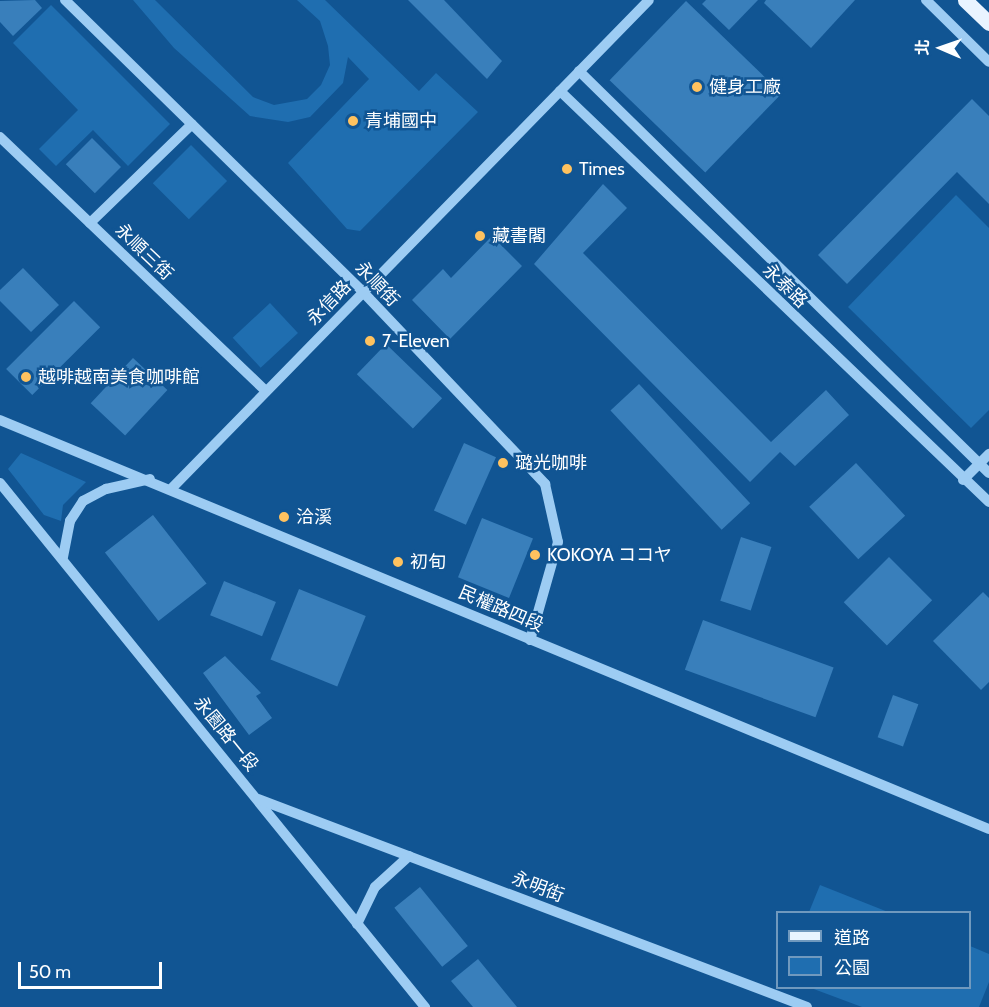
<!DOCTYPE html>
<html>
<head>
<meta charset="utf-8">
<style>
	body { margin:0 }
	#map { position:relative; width:989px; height:1007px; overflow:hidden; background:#115593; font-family:Cabin,"Noto Sans TC","Noto Sans JP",sans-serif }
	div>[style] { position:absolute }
	.green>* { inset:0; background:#1f6eb0; transform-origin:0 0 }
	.building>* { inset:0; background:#397fbb; transform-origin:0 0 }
	.minor>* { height:10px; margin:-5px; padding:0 5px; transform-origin:5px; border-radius:5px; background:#9dccf3 }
	.major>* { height:15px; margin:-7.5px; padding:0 7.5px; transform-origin:7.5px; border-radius:7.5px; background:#e9f4ff }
	.dots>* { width:16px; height:16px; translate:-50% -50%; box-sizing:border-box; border:3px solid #115593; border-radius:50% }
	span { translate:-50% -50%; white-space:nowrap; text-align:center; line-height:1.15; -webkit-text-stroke:5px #115593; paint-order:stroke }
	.poi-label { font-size:18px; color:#fff }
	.left { translate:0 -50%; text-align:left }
	.street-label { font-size:18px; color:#fff }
	.legend { position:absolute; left:776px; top:911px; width:195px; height:78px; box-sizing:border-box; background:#115593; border:2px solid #7099be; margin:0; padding:8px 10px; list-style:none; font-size:18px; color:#fff }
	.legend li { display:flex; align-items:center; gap:12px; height:30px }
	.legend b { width:30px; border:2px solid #7099be }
	.north { position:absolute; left:911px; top:18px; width:60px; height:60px; -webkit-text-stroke:4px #115593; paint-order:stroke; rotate:272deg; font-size:16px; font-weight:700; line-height:24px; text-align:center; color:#fff }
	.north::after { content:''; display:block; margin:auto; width:21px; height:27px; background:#fff; clip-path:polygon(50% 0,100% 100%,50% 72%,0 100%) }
	.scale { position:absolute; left:18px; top:962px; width:144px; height:27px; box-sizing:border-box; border:3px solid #fff; border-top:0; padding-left:8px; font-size:18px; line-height:21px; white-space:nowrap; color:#fff; -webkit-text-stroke:4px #115593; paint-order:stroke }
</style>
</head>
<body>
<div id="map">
	<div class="green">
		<div style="clip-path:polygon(133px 0,155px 0,253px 97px,274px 105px,307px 99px,321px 85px,330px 65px,328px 46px,320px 21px,297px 0,325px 0,419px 91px,436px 73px,478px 112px,360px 231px,347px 229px,288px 163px,369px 79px,348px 57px,343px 83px,310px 117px,288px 122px,250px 116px,174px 48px)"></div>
		<div style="clip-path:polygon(51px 5px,170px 124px,128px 166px,93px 130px,56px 166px,39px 149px,78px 110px,13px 43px)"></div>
		<div style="left:191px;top:145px;width:51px;height:54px;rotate:45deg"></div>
		<div style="clip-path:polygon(956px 195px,989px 228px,989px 410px,971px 428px,848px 307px)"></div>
		<div style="left:270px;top:303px;width:41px;height:51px;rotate:47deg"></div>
		<div style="clip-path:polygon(21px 453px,86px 482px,63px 505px,61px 521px,44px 515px,8px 469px)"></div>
		<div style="clip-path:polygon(820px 885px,888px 912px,809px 912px)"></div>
		<div style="clip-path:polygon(970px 946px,989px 954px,989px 982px,979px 1007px,862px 1007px,811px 988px,970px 988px)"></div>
	</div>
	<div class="building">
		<div style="clip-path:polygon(35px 0,42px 8px,13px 36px,0 22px,0 1px)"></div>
		<div style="clip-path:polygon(408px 0,444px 0,502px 61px,487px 79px)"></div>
		<div style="clip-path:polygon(706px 0,758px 0,729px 30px,702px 4px)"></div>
		<div style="clip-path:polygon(766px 0,855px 0,811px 48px,764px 3px)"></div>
		<div style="left:686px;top:1px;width:133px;height:110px;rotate:44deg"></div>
		<div style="clip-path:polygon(972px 99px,989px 116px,989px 204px,957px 172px,847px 284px,818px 255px)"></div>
		<div style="left:92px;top:138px;width:41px;height:37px;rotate:45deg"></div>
		<div style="clip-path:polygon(603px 184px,627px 208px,583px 253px,771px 442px,826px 390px,849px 415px,795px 466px,780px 452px,750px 482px,534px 264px)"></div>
		<div style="clip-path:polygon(492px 236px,522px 266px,450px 339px,412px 300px,443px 269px,451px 278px)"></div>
		<div style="clip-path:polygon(23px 268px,59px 305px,31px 332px,0 301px,0 290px)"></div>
		<div style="left:74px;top:301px;width:37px;height:96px;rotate:45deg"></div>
		<div style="left:386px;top:344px;width:78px;height:42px;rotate:44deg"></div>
		<div style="left:133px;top:358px;width:47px;height:62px;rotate:43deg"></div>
		<div style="left:639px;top:384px;width:163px;height:39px;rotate:47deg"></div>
		<div style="left:464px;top:443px;width:35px;height:74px;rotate:24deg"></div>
		<div style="left:856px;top:463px;width:72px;height:64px;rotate:47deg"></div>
		<div style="left:153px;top:515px;width:87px;height:61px;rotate:52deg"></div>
		<div style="left:482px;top:518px;width:55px;height:64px;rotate:22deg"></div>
		<div style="left:741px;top:537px;width:32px;height:67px;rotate:18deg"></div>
		<div style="left:889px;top:557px;width:61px;height:64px;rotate:45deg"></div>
		<div style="left:224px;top:581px;width:56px;height:37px;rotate:22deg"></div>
		<div style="left:299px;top:589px;width:72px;height:76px;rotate:22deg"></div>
		<div style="clip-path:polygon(983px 592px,989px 598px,989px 682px,981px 690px,933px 641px)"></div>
		<div style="left:703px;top:620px;width:139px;height:53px;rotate:20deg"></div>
		<div style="clip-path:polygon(225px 656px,261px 693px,256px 696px,272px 718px,249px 735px,203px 673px)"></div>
		<div style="left:893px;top:695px;width:27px;height:45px;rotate:20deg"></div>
		<div style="left:420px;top:887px;width:76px;height:33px;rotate:51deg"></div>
		<div style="clip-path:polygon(478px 959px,517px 1007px,473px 1007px,451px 981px)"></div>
	</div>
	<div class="minor">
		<div style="left:65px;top:0;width:417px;rotate:44.4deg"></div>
		<div style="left:363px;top:292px;width:265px;rotate:46.5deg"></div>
		<div style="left:545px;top:484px;width:59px;rotate:77.4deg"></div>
		<div style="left:558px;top:542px;width:102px;rotate:105.9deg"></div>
		<div style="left:926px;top:0;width:88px;rotate:44.5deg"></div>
		<div style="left:579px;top:71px;width:574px;rotate:44.44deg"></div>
		<div style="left:560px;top:91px;width:594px;rotate:43.77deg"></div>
		<div style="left:0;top:137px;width:368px;rotate:43.7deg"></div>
		<div style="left:90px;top:223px;width:142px;rotate:-44.1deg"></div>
		<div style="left:0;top:420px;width:1070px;rotate:22.47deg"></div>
		<div style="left:963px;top:480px;width:37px;rotate:-45deg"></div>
		<div style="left:0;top:483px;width:675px;rotate:50.96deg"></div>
		<div style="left:172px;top:488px;width:682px;rotate:-45.65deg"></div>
		<div style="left:63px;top:557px;width:37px;rotate:-79deg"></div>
		<div style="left:70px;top:521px;width:24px;rotate:-57deg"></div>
		<div style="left:83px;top:501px;width:26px;rotate:-28deg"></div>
		<div style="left:106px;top:489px;width:45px;rotate:-12.8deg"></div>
		<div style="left:258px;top:799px;width:587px;rotate:20.75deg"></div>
		<div style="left:357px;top:924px;width:41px;rotate:-64.1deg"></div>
		<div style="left:375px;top:887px;width:46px;rotate:-42.4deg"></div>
	</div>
	<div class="major">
		<div style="left:965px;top:0;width:33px;rotate:44deg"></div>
	</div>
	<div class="dots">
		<div style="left:697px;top:87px;background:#ffc25f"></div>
		<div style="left:353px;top:121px;background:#ffc25f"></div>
		<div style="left:567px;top:169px;background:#ffc25f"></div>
		<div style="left:480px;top:236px;background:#ffc25f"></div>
		<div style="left:370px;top:341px;background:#ffc25f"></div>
		<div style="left:26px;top:377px;background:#ffc25f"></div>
		<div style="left:503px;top:463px;background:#ffc25f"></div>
		<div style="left:284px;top:517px;background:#ffc25f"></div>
		<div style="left:535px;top:555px;background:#ffc25f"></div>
		<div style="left:398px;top:562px;background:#ffc25f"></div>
	</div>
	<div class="poi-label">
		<span class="left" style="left:709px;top:87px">健身工廠</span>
		<span class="left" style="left:365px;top:121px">青埔國中</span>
		<span class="left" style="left:579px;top:169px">Times</span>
		<span class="left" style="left:492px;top:236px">藏書閣</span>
		<span class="left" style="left:382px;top:341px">7-Eleven</span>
		<span class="left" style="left:38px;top:377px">越啡越南美食咖啡館</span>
		<span class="left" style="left:515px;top:463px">璐光咖啡</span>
		<span class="left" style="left:296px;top:517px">洽溪</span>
		<span class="left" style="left:547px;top:555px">KOKOYA ココヤ</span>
		<span class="left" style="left:410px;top:562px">初旬</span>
	</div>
	<div class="street-label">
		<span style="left:144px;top:252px;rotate:44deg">永順三街</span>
		<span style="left:377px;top:284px;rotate:46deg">永順街</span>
		<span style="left:785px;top:286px;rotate:44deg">永泰路</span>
		<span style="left:329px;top:303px;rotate:-46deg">永信路</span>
		<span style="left:501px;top:609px;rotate:23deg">民權路四段</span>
		<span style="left:226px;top:734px;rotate:51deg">永園路一段</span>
		<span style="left:538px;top:887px;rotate:21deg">永明街</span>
	</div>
	<ul class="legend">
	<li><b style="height:8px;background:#e9f4ff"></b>道路</li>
	<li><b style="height:16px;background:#1f6eb0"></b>公園</li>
	</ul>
	<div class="north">北</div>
	<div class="scale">50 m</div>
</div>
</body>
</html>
